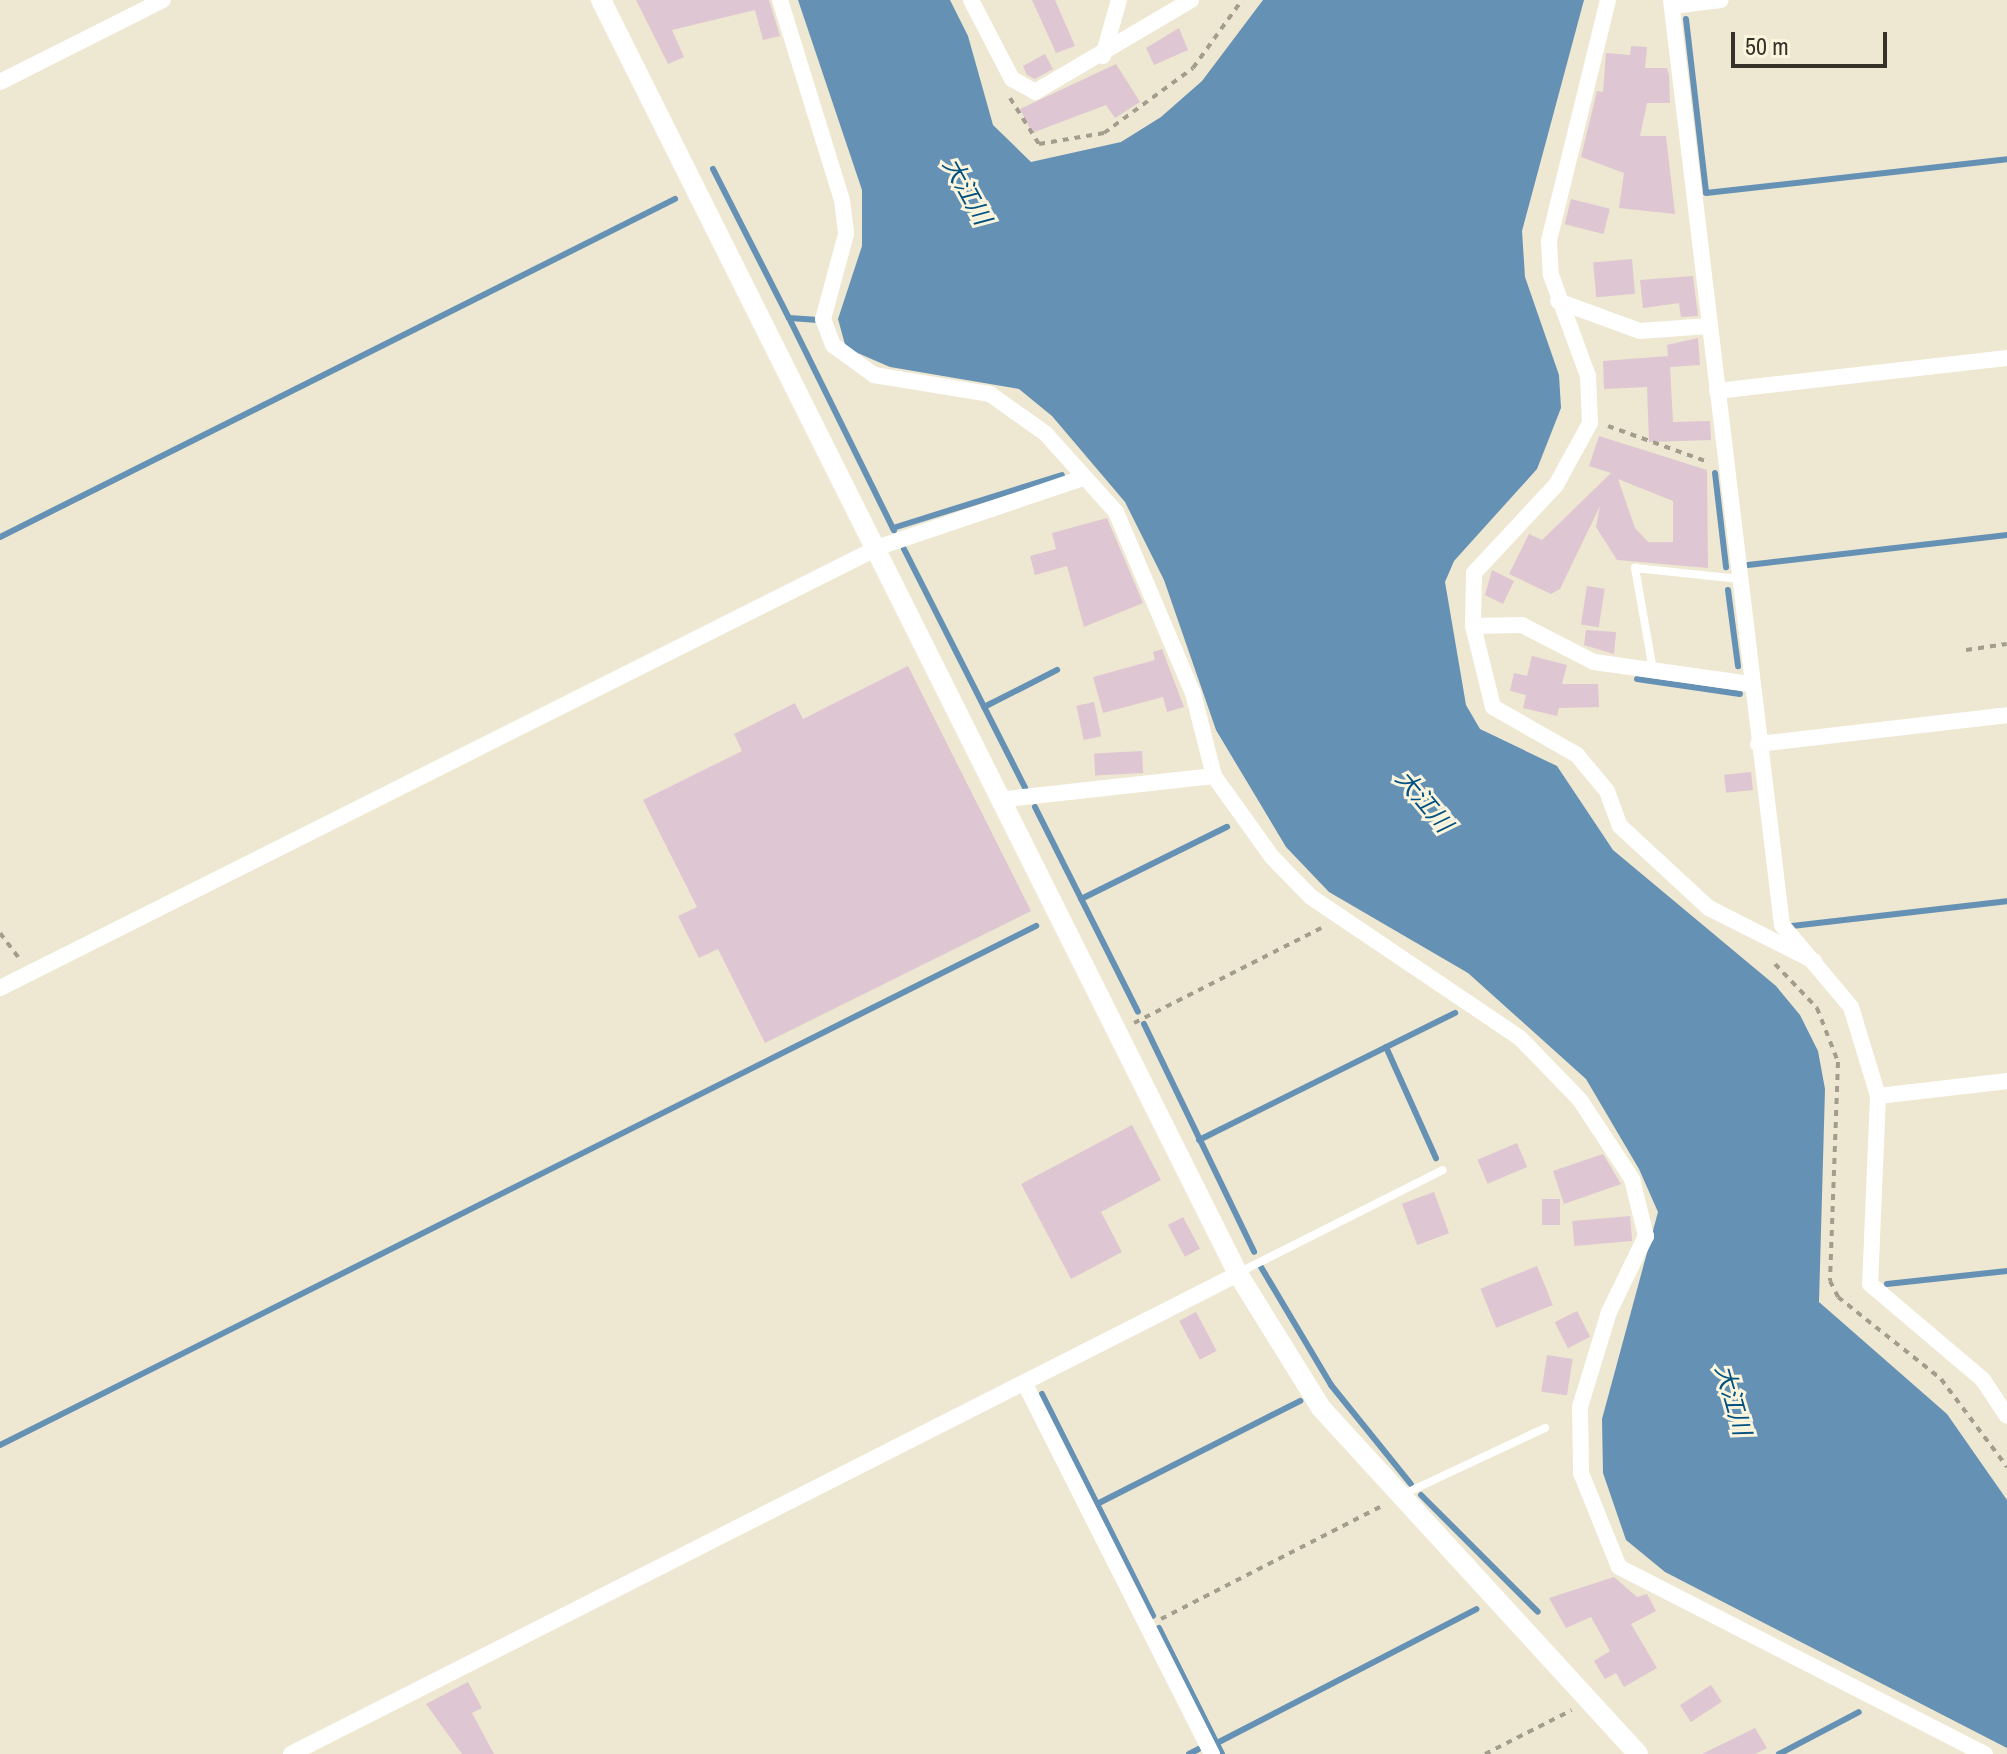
<!DOCTYPE html>
<html>
<head>
<meta charset="utf-8">
<style>
	body { margin:0 }
	#map { position:relative; width:2007px; height:1754px; overflow:hidden; background:#eee7d1; font-family:"Archivo Narrow","Noto Sans JP",sans-serif }
	div>[style] { position:absolute }
	.water>* { inset:0; background:#6591b5 }
	.stream>* { height:6px; margin:-3px; padding:0 3px; transform-origin:3px; border-radius:3px; background:#6591b5 }
	.building>* { inset:0; background:#dec7d3; transform-origin:0 0 }
	.path>* { height:4px; margin-top:-2px; transform-origin:0; background:repeating-linear-gradient(90deg,#a29d8c 0 6px,transparent 0 12px) }
	.service>* { height:8px; margin:-4px; padding:0 4px; transform-origin:4px; border-radius:4px; background:#fff }
	.minor>* { height:16px; margin:-8px; padding:0 8px; transform-origin:8px; border-radius:8px; background:#fff }
	.tertiary>* { height:20px; margin:-10px; padding:0 10px; transform-origin:10px; border-radius:10px; background:#fff }
	span { translate:-50% -50%; white-space:nowrap; text-align:center; line-height:1.15; -webkit-text-stroke:6px #fbf5de; paint-order:stroke }
	.water-label { font-size:24px; color:#015180; font-style:italic }
	.scale { position:absolute; left:1731px; top:32px; width:156px; height:36px; box-sizing:border-box; border:4px solid #343229; border-top:0; padding-left:10px; font-size:24px; line-height:28px; white-space:nowrap; color:#343229; -webkit-text-stroke:6px #fbf5de; paint-order:stroke }
</style>
</head>
<body>
<div id="map">
	<div class="water">
		<div style="clip-path:polygon(798px 0,950px 0,968px 36px,993px 125px,1031px 162px,1121px 142px,1161px 117px,1202px 81px,1263px 0,1584px 0,1522px 231px,1525px 277px,1559px 375px,1561px 408px,1537px 469px,1454px 561px,1445px 582px,1466px 705px,1480px 729px,1557px 766px,1613px 850px,1776px 986px,1800px 1015px,1818px 1051px,1825px 1089px,1819px 1302px,1947px 1414px,2007px 1500px,2007px 1748px,1665px 1572px,1626px 1540px,1603px 1473px,1602px 1419px,1658px 1212px,1639px 1169px,1586px 1079px,1468px 973px,1329px 892px,1286px 847px,1216px 730px,1164px 580px,1125px 502px,1052px 416px,1019px 389px,890px 367px,846px 348px,838px 319px,862px 246px,862px 190px)"></div>
	</div>
	<div class="stream">
		<div style="left:1686px;top:19px;width:175px;rotate:83.4deg"></div>
		<div style="left:1706px;top:193px;width:303px;rotate:-6.4deg"></div>
		<div style="left:713px;top:169px;width:167px;rotate:63deg"></div>
		<div style="left:789px;top:318px;width:26px;rotate:4deg"></div>
		<div style="left:789px;top:318px;width:237px;rotate:63.7deg"></div>
		<div style="left:1715px;top:473px;width:95px;rotate:83.3deg"></div>
		<div style="left:893px;top:528px;width:177px;rotate:-17.4deg"></div>
		<div style="left:0;top:537px;width:755px;rotate:-26.6deg"></div>
		<div style="left:904px;top:549px;width:268px;rotate:63.1deg"></div>
		<div style="left:1748px;top:565px;width:261px;rotate:-6.6deg"></div>
		<div style="left:1728px;top:590px;width:77px;rotate:82.5deg"></div>
		<div style="left:1637px;top:679px;width:104px;rotate:8.3deg"></div>
		<div style="left:984px;top:707px;width:82px;rotate:-26.9deg"></div>
		<div style="left:1035px;top:807px;width:229px;rotate:63.3deg"></div>
		<div style="left:1081px;top:899px;width:163px;rotate:-26.3deg"></div>
		<div style="left:1792px;top:926px;width:216px;rotate:-6.6deg"></div>
		<div style="left:1144px;top:1024px;width:253px;rotate:64.2deg"></div>
		<div style="left:1386px;top:1047px;width:122px;rotate:65.8deg"></div>
		<div style="left:1199px;top:1140px;width:286px;rotate:-26.4deg"></div>
		<div style="left:1261px;top:1267px;width:137px;rotate:59.3deg"></div>
		<div style="left:1331px;top:1385px;width:127px;rotate:51.1deg"></div>
		<div style="left:1887px;top:1284px;width:121px;rotate:-6.2deg"></div>
		<div style="left:1042px;top:1394px;width:248px;rotate:63.4deg"></div>
		<div style="left:0;top:1445px;width:1159px;rotate:-26.61deg"></div>
		<div style="left:1421px;top:1495px;width:165px;rotate:45deg"></div>
		<div style="left:1097px;top:1504px;width:228px;rotate:-26.9deg"></div>
		<div style="left:1159px;top:1628px;width:141px;rotate:63.4deg"></div>
		<div style="left:1217px;top:1743px;width:292px;rotate:-27.3deg"></div>
		<div style="left:1189px;top:1754px;width:11px;rotate:-27deg"></div>
		<div style="left:1779px;top:1754px;width:90px;rotate:-27.7deg"></div>
	</div>
	<div class="building">
		<div style="clip-path:polygon(636px 0,769px 0,780px 36px,763px 40px,755px 10px,672px 30px,684px 57px,668px 64px)"></div>
		<div style="clip-path:polygon(1032px 0,1055px 0,1075px 46px,1056px 53px)"></div>
		<div style="clip-path:polygon(1179px 28px,1188px 50px,1154px 65px,1146px 48px)"></div>
		<div style="clip-path:polygon(1631px 46px,1647px 47px,1645px 68px,1667px 68px,1669px 75px,1670px 103px,1647px 103px,1640px 136px,1666px 136px,1675px 214px,1619px 208px,1624px 173px,1581px 157px,1597px 91px,1603px 92px,1606px 53px,1630px 55px)"></div>
		<div style="clip-path:polygon(1045px 54px,1053px 69px,1035px 79px,1027px 75px,1023px 66px)"></div>
		<div style="clip-path:polygon(1116px 64px,1140px 102px,1115px 118px,1106px 105px,1032px 133px,1020px 109px)"></div>
		<div style="left:1571px;top:199px;width:40px;height:26px;rotate:14deg"></div>
		<div style="left:1632px;top:259px;width:35px;height:39px;rotate:85deg"></div>
		<div style="clip-path:polygon(1693px 276px,1698px 316px,1681px 317px,1679px 303px,1643px 308px,1640px 280px)"></div>
		<div style="clip-path:polygon(1698px 338px,1700px 365px,1670px 367px,1673px 422px,1710px 421px,1711px 440px,1649px 442px,1647px 387px,1604px 389px,1603px 361px,1668px 356px,1667px 345px)"></div>
		<div style="clip-path:polygon(evenodd,1599px 436px,1707px 470px,1708px 568px,1617px 560px,1596px 527px,1600px 506px,1560px 589px,1551px 594px,1509px 574px,1529px 534px,1542px 540px,1611px 473px,1589px 466px,1599px 436px,1618px 479px,1673px 501px,1673px 542px,1648px 542px,1635px 528px,1618px 479px)"></div>
		<div style="clip-path:polygon(1107px 518px,1143px 603px,1084px 627px,1067px 566px,1035px 575px,1030px 556px,1056px 549px,1052px 533px)"></div>
		<div style="clip-path:polygon(1492px 570px,1514px 581px,1503px 604px,1485px 595px)"></div>
		<div style="left:1587px;top:586px;width:18px;height:39px;rotate:9deg"></div>
		<div style="clip-path:polygon(1586px 630px,1616px 632px,1614px 654px,1584px 645px)"></div>
		<div style="clip-path:polygon(1162px 649px,1184px 707px,1167px 712px,1163px 697px,1103px 713px,1093px 677px,1155px 660px,1153px 652px)"></div>
		<div style="clip-path:polygon(1532px 656px,1567px 665px,1562px 684px,1598px 684px,1599px 707px,1559px 708px,1557px 716px,1523px 708px,1526px 695px,1510px 691px,1514px 673px,1527px 676px)"></div>
		<div style="clip-path:polygon(908px 666px,1031px 911px,765px 1043px,718px 949px,699px 958px,678px 916px,697px 907px,643px 800px,742px 751px,734px 734px,795px 703px,803px 719px)"></div>
		<div style="left:1094px;top:702px;width:35px;height:18px;rotate:78deg"></div>
		<div style="left:1142px;top:751px;width:22px;height:48px;rotate:87deg"></div>
		<div style="left:1751px;top:772px;width:18px;height:27px;rotate:84deg"></div>
		<div style="clip-path:polygon(1132px 1125px,1161px 1180px,1101px 1212px,1122px 1252px,1071px 1279px,1021px 1184px)"></div>
		<div style="left:1517px;top:1143px;width:26px;height:43px;rotate:67deg"></div>
		<div style="clip-path:polygon(1603px 1154px,1621px 1184px,1564px 1204px,1553px 1171px)"></div>
		<div style="left:1434px;top:1192px;width:44px;height:34px;rotate:70deg"></div>
		<div style="left:1542px;top:1199px;width:18px;height:26px"></div>
		<div style="left:1630px;top:1216px;width:25px;height:58px;rotate:85deg"></div>
		<div style="left:1183px;top:1217px;width:36px;height:17px;rotate:62deg"></div>
		<div style="left:1537px;top:1266px;width:42px;height:61px;rotate:68deg"></div>
		<div style="left:1577px;top:1311px;width:29px;height:25px;rotate:63deg"></div>
		<div style="left:1196px;top:1312px;width:44px;height:19px;rotate:62deg"></div>
		<div style="left:1547px;top:1355px;width:26px;height:37px;rotate:9deg"></div>
		<div style="clip-path:polygon(1614px 1577px,1637px 1597px,1647px 1594px,1656px 1611px,1631px 1624px,1657px 1668px,1624px 1687px,1616px 1673px,1605px 1679px,1594px 1661px,1610px 1651px,1591px 1617px,1566px 1628px,1549px 1598px)"></div>
		<div style="clip-path:polygon(468px 1682px,482px 1708px,472px 1713px,494px 1754px,462px 1754px,426px 1704px)"></div>
		<div style="left:1711px;top:1685px;width:20px;height:37px;rotate:57deg"></div>
		<div style="clip-path:polygon(1755px 1728px,1767px 1748px,1755px 1754px,1702px 1754px)"></div>
	</div>
	<div class="path">
		<div style="left:1010px;top:98px;width:54px;rotate:57.8deg"></div>
		<div style="left:1039px;top:144px;width:66px;rotate:-9.6deg"></div>
		<div style="left:1104px;top:133px;width:110px;rotate:-36.1deg"></div>
		<div style="left:1193px;top:68px;width:84px;rotate:-54.2deg"></div>
		<div style="left:1608px;top:426px;width:106px;rotate:19.8deg"></div>
		<div style="left:1966px;top:650px;width:41px;rotate:-8.3deg"></div>
		<div style="left:0;top:933px;width:31px;rotate:53deg"></div>
		<div style="left:1775px;top:964px;width:61px;rotate:46.3deg"></div>
		<div style="left:1817px;top:1008px;width:58px;rotate:68.7deg"></div>
		<div style="left:1838px;top:1062px;width:219px;rotate:92.1deg"></div>
		<div style="left:1830px;top:1281px;width:18px;rotate:63deg"></div>
		<div style="left:1838px;top:1297px;width:132px;rotate:38.5deg"></div>
		<div style="left:1941px;top:1379px;width:110px;rotate:53.1deg"></div>
		<div style="left:1134px;top:1023px;width:210px;rotate:-26.9deg"></div>
		<div style="left:1161px;top:1619px;width:250px;rotate:-27.1deg"></div>
		<div style="left:1485px;top:1754px;width:97px;rotate:-26.8deg"></div>
	</div>
	<div class="service">
		<div style="left:1653px;top:670px;width:104px;rotate:-100deg"></div>
		<div style="left:1635px;top:568px;width:105px;rotate:6deg"></div>
		<div style="left:1238px;top:1273px;width:229px;rotate:-26.7deg"></div>
		<div style="left:1404px;top:1494px;width:156px;rotate:-25.1deg"></div>
	</div>
	<div class="minor">
		<div style="left:780px;top:0;width:209px;rotate:72.8deg"></div>
		<div style="left:842px;top:200px;width:34px;rotate:83deg"></div>
		<div style="left:846px;top:234px;width:88px;rotate:105.1deg"></div>
		<div style="left:823px;top:319px;width:28px;rotate:69deg"></div>
		<div style="left:833px;top:345px;width:51px;rotate:36.2deg"></div>
		<div style="left:874px;top:375px;width:118px;rotate:9.3deg"></div>
		<div style="left:990px;top:394px;width:69px;rotate:35.5deg"></div>
		<div style="left:1046px;top:434px;width:105px;rotate:48.1deg"></div>
		<div style="left:1116px;top:512px;width:197px;rotate:67deg"></div>
		<div style="left:1193px;top:693px;width:86px;rotate:75.8deg"></div>
		<div style="left:1214px;top:776px;width:100px;rotate:54.4deg"></div>
		<div style="left:1272px;top:857px;width:56px;rotate:45.7deg"></div>
		<div style="left:1311px;top:897px;width:252px;rotate:34deg"></div>
		<div style="left:1520px;top:1038px;width:86px;rotate:45.9deg"></div>
		<div style="left:1580px;top:1100px;width:95px;rotate:56.6deg"></div>
		<div style="left:1632px;top:1179px;width:59px;rotate:76.2deg"></div>
		<div style="left:1646px;top:1236px;width:85px;rotate:116deg"></div>
		<div style="left:1609px;top:1312px;width:99px;rotate:107deg"></div>
		<div style="left:1580px;top:1407px;width:66px;rotate:89.1deg"></div>
		<div style="left:1581px;top:1473px;width:101px;rotate:68deg"></div>
		<div style="left:1619px;top:1567px;width:411px;rotate:27.1deg"></div>
		<div style="left:971px;top:0;width:89px;rotate:62.6deg"></div>
		<div style="left:1012px;top:79px;width:26px;rotate:29deg"></div>
		<div style="left:1035px;top:92px;width:181px;rotate:-30.5deg"></div>
		<div style="left:1608px;top:0;width:248px;rotate:103.8deg"></div>
		<div style="left:1549px;top:241px;width:34px;rotate:87deg"></div>
		<div style="left:1551px;top:275px;width:108px;rotate:69.9deg"></div>
		<div style="left:1588px;top:376px;width:47px;rotate:87.6deg"></div>
		<div style="left:1590px;top:423px;width:71px;rotate:118.7deg"></div>
		<div style="left:1556px;top:485px;width:120px;rotate:133deg"></div>
		<div style="left:1474px;top:573px;width:53px;rotate:91.1deg"></div>
		<div style="left:1473px;top:626px;width:49px;rotate:-1.2deg"></div>
		<div style="left:1522px;top:625px;width:81px;rotate:27.2deg"></div>
		<div style="left:1594px;top:662px;width:158px;rotate:8deg"></div>
		<div style="left:1671px;top:0;width:932px;rotate:83.16deg"></div>
		<div style="left:1782px;top:925px;width:107px;rotate:49.9deg"></div>
		<div style="left:1851px;top:1007px;width:93px;rotate:73.1deg"></div>
		<div style="left:1878px;top:1096px;width:130px;rotate:-6.6deg"></div>
		<div style="left:1672px;top:6px;width:49px;rotate:-7deg"></div>
		<div style="left:1103px;top:56px;width:58px;rotate:-74.1deg"></div>
		<div style="left:0;top:82px;width:182px;rotate:-26.7deg"></div>
		<div style="left:1558px;top:301px;width:87px;rotate:20.1deg"></div>
		<div style="left:1640px;top:331px;width:69px;rotate:-4.1deg"></div>
		<div style="left:1717px;top:391px;width:292px;rotate:-6.5deg"></div>
		<div style="left:1473px;top:626px;width:83px;rotate:76.1deg"></div>
		<div style="left:1493px;top:707px;width:97px;rotate:29.7deg"></div>
		<div style="left:1577px;top:755px;width:47px;rotate:50.2deg"></div>
		<div style="left:1607px;top:791px;width:37px;rotate:70deg"></div>
		<div style="left:1620px;top:826px;width:121px;rotate:42.7deg"></div>
		<div style="left:1709px;top:908px;width:118px;rotate:26.8deg"></div>
		<div style="left:1758px;top:744px;width:251px;rotate:-6.6deg"></div>
		<div style="left:1006px;top:799px;width:209px;rotate:-6.3deg"></div>
		<div style="left:0;top:988px;width:983px;rotate:-26.64deg"></div>
		<div style="left:879px;top:547px;width:215px;rotate:-18.7deg"></div>
		<div style="left:1878px;top:1096px;width:188px;rotate:92.4deg"></div>
		<div style="left:1870px;top:1284px;width:148px;rotate:40.3deg"></div>
		<div style="left:1983px;top:1380px;width:43px;rotate:56.3deg"></div>
		<div style="left:1025px;top:1384px;width:415px;rotate:63.2deg"></div>
		<div style="left:291px;top:1754px;width:1062px;rotate:-26.88deg"></div>
	</div>
	<div class="tertiary">
		<div style="left:601px;top:0;width:1424px;rotate:63.43deg"></div>
		<div style="left:1238px;top:1274px;width:158px;rotate:58.2deg"></div>
		<div style="left:1321px;top:1408px;width:469px;rotate:47.5deg"></div>
	</div>
	<div class="water-label">
		<span style="left:967px;top:191px;rotate:61deg">大江川</span>
		<span style="left:1424px;top:801px;rotate:50deg">大江川</span>
		<span style="left:1733px;top:1400px;rotate:74deg">大江川</span>
	</div>
	<div class="scale">50 m</div>
</div>
</body>
</html>
